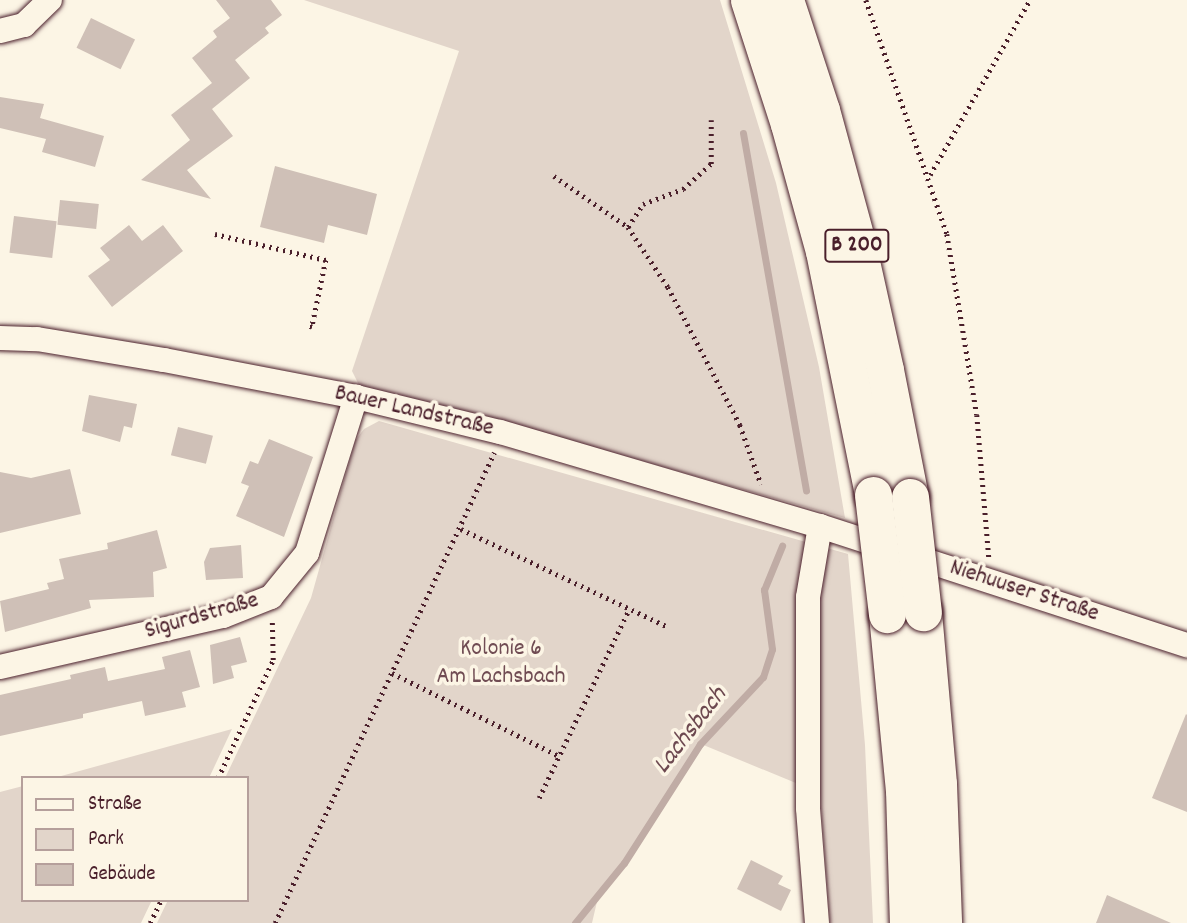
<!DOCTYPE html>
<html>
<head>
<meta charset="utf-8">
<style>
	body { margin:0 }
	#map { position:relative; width:1187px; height:923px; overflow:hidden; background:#fcf5e5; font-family:Dekko,sans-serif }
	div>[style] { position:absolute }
	.green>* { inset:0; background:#e2d5ca }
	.stream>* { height:7px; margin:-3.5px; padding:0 3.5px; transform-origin:3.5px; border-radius:3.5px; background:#c0aca5 }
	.building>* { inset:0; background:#cfc0b7; transform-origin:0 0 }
	.path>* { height:4.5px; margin-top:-2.25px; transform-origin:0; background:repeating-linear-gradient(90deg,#4a1f2b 0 2px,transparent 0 7px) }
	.roads { filter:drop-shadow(0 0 2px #4a1f2b) drop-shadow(0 0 2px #4a1f2b) }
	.minor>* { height:24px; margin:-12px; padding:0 12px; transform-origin:12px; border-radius:12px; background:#fcf5e5 }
	.highway>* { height:37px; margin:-18.5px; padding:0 18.5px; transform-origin:18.5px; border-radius:18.5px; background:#fcf5e5 }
	.bridges { filter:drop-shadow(0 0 2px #4a1f2b) drop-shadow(0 0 2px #4a1f2b) }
	.highway-bridge>* { height:37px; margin:-18.5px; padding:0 18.5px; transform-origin:18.5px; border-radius:18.5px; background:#fcf5e5 }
	span { translate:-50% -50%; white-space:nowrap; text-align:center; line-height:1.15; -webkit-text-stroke:7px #fcf5e5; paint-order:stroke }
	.shield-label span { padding:2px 5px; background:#fcf5e5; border:2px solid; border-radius:5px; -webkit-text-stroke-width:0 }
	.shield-label { font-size:23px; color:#4a1f2b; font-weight:700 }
	.street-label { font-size:24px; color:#4a1f2b }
	.park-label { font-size:24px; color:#704c53 }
	.water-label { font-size:26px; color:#6d4950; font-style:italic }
	.legend { position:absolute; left:21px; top:776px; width:228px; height:126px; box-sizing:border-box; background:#fcf5e5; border:2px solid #b59f9b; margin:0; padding:9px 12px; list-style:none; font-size:21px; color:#4a1f2b }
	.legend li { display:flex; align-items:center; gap:14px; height:35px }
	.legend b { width:35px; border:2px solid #b59f9b }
</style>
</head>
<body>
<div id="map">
	<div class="green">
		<div style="clip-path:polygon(304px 0,720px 0,776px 183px,819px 367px,845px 518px,504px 422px,360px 387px,352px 371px,459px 51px)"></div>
		<div style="clip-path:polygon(379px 421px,848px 554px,865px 745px,873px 923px,830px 923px,820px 793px,701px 744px,624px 863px,599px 893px,592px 923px,157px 923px,168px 900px,247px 900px,247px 778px,225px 778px,311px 598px,355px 441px,364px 429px)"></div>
		<div style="clip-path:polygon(232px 729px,209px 778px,54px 778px)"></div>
		<div style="clip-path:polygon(23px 786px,23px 900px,152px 900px,141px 923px,0 923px,0 792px)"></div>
	</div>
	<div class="stream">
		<div style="left:743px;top:133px;width:363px;rotate:80deg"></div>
		<div style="left:575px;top:923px;width:77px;rotate:-50.8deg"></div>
		<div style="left:624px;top:863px;width:141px;rotate:-57.4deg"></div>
		<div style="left:700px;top:744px;width:92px;rotate:-46.8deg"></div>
		<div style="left:763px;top:677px;width:29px;rotate:-72deg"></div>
		<div style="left:772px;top:649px;width:60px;rotate:-97.7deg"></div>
		<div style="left:764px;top:590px;width:48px;rotate:-67.8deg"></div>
	</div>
	<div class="building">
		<div style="clip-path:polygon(216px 0,271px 0,282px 15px,265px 28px,269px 33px,235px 60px,250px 78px,212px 109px,233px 136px,187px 170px,211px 199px,141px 180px,190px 140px,171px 115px,212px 83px,192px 58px,217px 37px,213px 31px,230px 18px)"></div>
		<div style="left:91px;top:18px;width:49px;height:33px;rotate:26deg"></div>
		<div style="clip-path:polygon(0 97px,44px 104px,40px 118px,104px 136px,95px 167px,42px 152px,46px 139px,0 128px)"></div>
		<div style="clip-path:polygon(275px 166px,377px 194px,367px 235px,328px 225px,324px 243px,260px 227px)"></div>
		<div style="left:60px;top:200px;width:39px;height:25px;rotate:6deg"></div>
		<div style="left:14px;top:216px;width:43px;height:37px;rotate:7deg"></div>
		<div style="clip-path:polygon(129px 225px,142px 241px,163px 225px,183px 251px,112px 307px,88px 276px,110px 260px,100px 248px)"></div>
		<div style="clip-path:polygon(89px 395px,137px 404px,132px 428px,124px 426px,120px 442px,82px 431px)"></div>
		<div style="left:178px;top:427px;width:36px;height:29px;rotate:14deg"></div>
		<div style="clip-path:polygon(269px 439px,313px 457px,284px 537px,236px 516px,249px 486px,241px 483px,250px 461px,258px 464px)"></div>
		<div style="clip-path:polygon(70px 469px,81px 514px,0 533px,0 472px,31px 478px)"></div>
		<div style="clip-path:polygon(157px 530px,167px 568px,153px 572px,154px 597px,89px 600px,91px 608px,5px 632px,0 601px,49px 589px,47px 583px,64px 579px,59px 559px,108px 549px,107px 543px)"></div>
		<div style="clip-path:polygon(241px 545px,243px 578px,206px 580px,204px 562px,210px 548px)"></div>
		<div style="clip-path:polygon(240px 637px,247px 662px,231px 666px,234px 678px,213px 684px,210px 645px)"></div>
		<div style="clip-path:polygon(190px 650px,200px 687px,182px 692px,186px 707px,145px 716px,142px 701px,83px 714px,83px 718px,0 736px,0 695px,71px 679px,70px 675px,105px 667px,108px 681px,165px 669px,162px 657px)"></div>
		<div style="clip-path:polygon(1186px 714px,1187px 715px,1187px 812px,1152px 798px)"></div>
		<div style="clip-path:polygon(751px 860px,783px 876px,778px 884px,791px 890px,781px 911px,737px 889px)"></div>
		<div style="clip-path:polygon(1107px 895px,1171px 923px,1096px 923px)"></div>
	</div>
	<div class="path">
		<div style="left:866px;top:0;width:248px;rotate:70.9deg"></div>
		<div style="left:947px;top:234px;width:183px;rotate:80.6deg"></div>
		<div style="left:977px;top:415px;width:143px;rotate:85.2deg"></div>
		<div style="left:930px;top:175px;width:202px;rotate:-60.3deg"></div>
		<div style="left:554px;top:176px;width:90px;rotate:34.6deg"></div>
		<div style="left:628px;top:227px;width:72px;rotate:56.3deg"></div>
		<div style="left:668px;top:287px;width:156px;rotate:62.4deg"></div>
		<div style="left:740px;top:425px;width:63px;rotate:70.4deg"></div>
		<div style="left:628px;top:227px;width:27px;rotate:-57deg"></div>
		<div style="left:643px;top:204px;width:43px;rotate:-20.6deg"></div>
		<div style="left:683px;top:189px;width:38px;rotate:-42deg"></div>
		<div style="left:711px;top:164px;width:44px;rotate:-90deg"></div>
		<div style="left:215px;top:234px;width:114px;rotate:13.2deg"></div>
		<div style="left:326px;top:260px;width:68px;rotate:101.8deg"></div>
		<div style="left:312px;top:327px;width:6px;rotate:-162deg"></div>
		<div style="left:461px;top:529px;width:227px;rotate:25.3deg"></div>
		<div style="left:392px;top:673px;width:186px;rotate:26.4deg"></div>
		<div style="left:218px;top:778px;width:130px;rotate:-65deg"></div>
		<div style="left:273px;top:660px;width:41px;rotate:-91.4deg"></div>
		<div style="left:539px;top:798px;width:209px;rotate:-64.5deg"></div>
		<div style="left:150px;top:923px;width:25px;rotate:-64deg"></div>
		<div style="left:275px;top:923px;width:519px;rotate:-65.02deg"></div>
	</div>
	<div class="roads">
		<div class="minor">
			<div style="left:0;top:31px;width:25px;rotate:-14deg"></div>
			<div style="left:24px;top:25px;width:36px;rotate:-44deg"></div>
			<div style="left:0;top:338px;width:37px;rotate:2deg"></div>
			<div style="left:37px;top:339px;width:129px;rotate:9.4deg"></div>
			<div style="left:164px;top:360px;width:196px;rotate:10.9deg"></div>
			<div style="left:356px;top:397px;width:148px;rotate:13.7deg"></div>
			<div style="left:500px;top:432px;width:334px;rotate:16.4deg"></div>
			<div style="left:820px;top:526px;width:386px;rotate:18deg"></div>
			<div style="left:0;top:667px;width:229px;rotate:-12.9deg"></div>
			<div style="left:223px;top:616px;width:52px;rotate:-21.6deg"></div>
			<div style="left:271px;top:597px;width:57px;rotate:-50.7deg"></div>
			<div style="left:307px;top:553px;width:164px;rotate:-72.6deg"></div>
			<div style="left:817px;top:923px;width:115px;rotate:-94.5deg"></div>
			<div style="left:808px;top:808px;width:211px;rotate:-90deg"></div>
			<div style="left:808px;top:597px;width:72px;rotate:-80.4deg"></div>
		</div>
		<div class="highway">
			<div style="left:749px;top:0;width:130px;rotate:72.1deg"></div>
			<div style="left:789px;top:124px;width:132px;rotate:74.6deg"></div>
			<div style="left:824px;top:251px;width:249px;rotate:78.6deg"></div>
			<div style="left:785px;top:0;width:116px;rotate:71.9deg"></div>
			<div style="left:821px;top:110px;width:134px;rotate:74.8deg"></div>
			<div style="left:856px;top:239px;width:134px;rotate:77.5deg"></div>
			<div style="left:885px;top:370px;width:129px;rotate:78.9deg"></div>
			<div style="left:923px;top:612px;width:173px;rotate:85deg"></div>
			<div style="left:938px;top:784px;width:139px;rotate:87.9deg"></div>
			<div style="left:887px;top:614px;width:177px;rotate:84.5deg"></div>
			<div style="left:904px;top:790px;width:133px;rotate:88.3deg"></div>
		</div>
	</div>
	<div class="bridges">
		<div class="highway-bridge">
			<div style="left:873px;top:495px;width:120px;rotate:83.3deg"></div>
			<div style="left:910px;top:497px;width:116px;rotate:83.6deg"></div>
		</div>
	</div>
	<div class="shield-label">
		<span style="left:857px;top:246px">B 200</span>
	</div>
	<div class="street-label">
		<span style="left:414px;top:412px;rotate:13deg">Bauer Landstraße</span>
		<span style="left:1024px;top:592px;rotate:18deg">Niehuuser Straße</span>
		<span style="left:202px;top:617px;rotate:-16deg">Sigurdstraße</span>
	</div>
	<div class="park-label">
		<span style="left:501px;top:664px">Kolonie 6<br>Am Lachsbach</span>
	</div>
	<div class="water-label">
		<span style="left:691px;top:731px;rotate:-52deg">Lachsbach</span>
	</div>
	<ul class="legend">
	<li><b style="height:9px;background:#fcf5e5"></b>Straße</li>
	<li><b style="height:19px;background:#e2d5ca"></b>Park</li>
	<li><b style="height:19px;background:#cfc0b7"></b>Gebäude</li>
	</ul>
</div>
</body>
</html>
